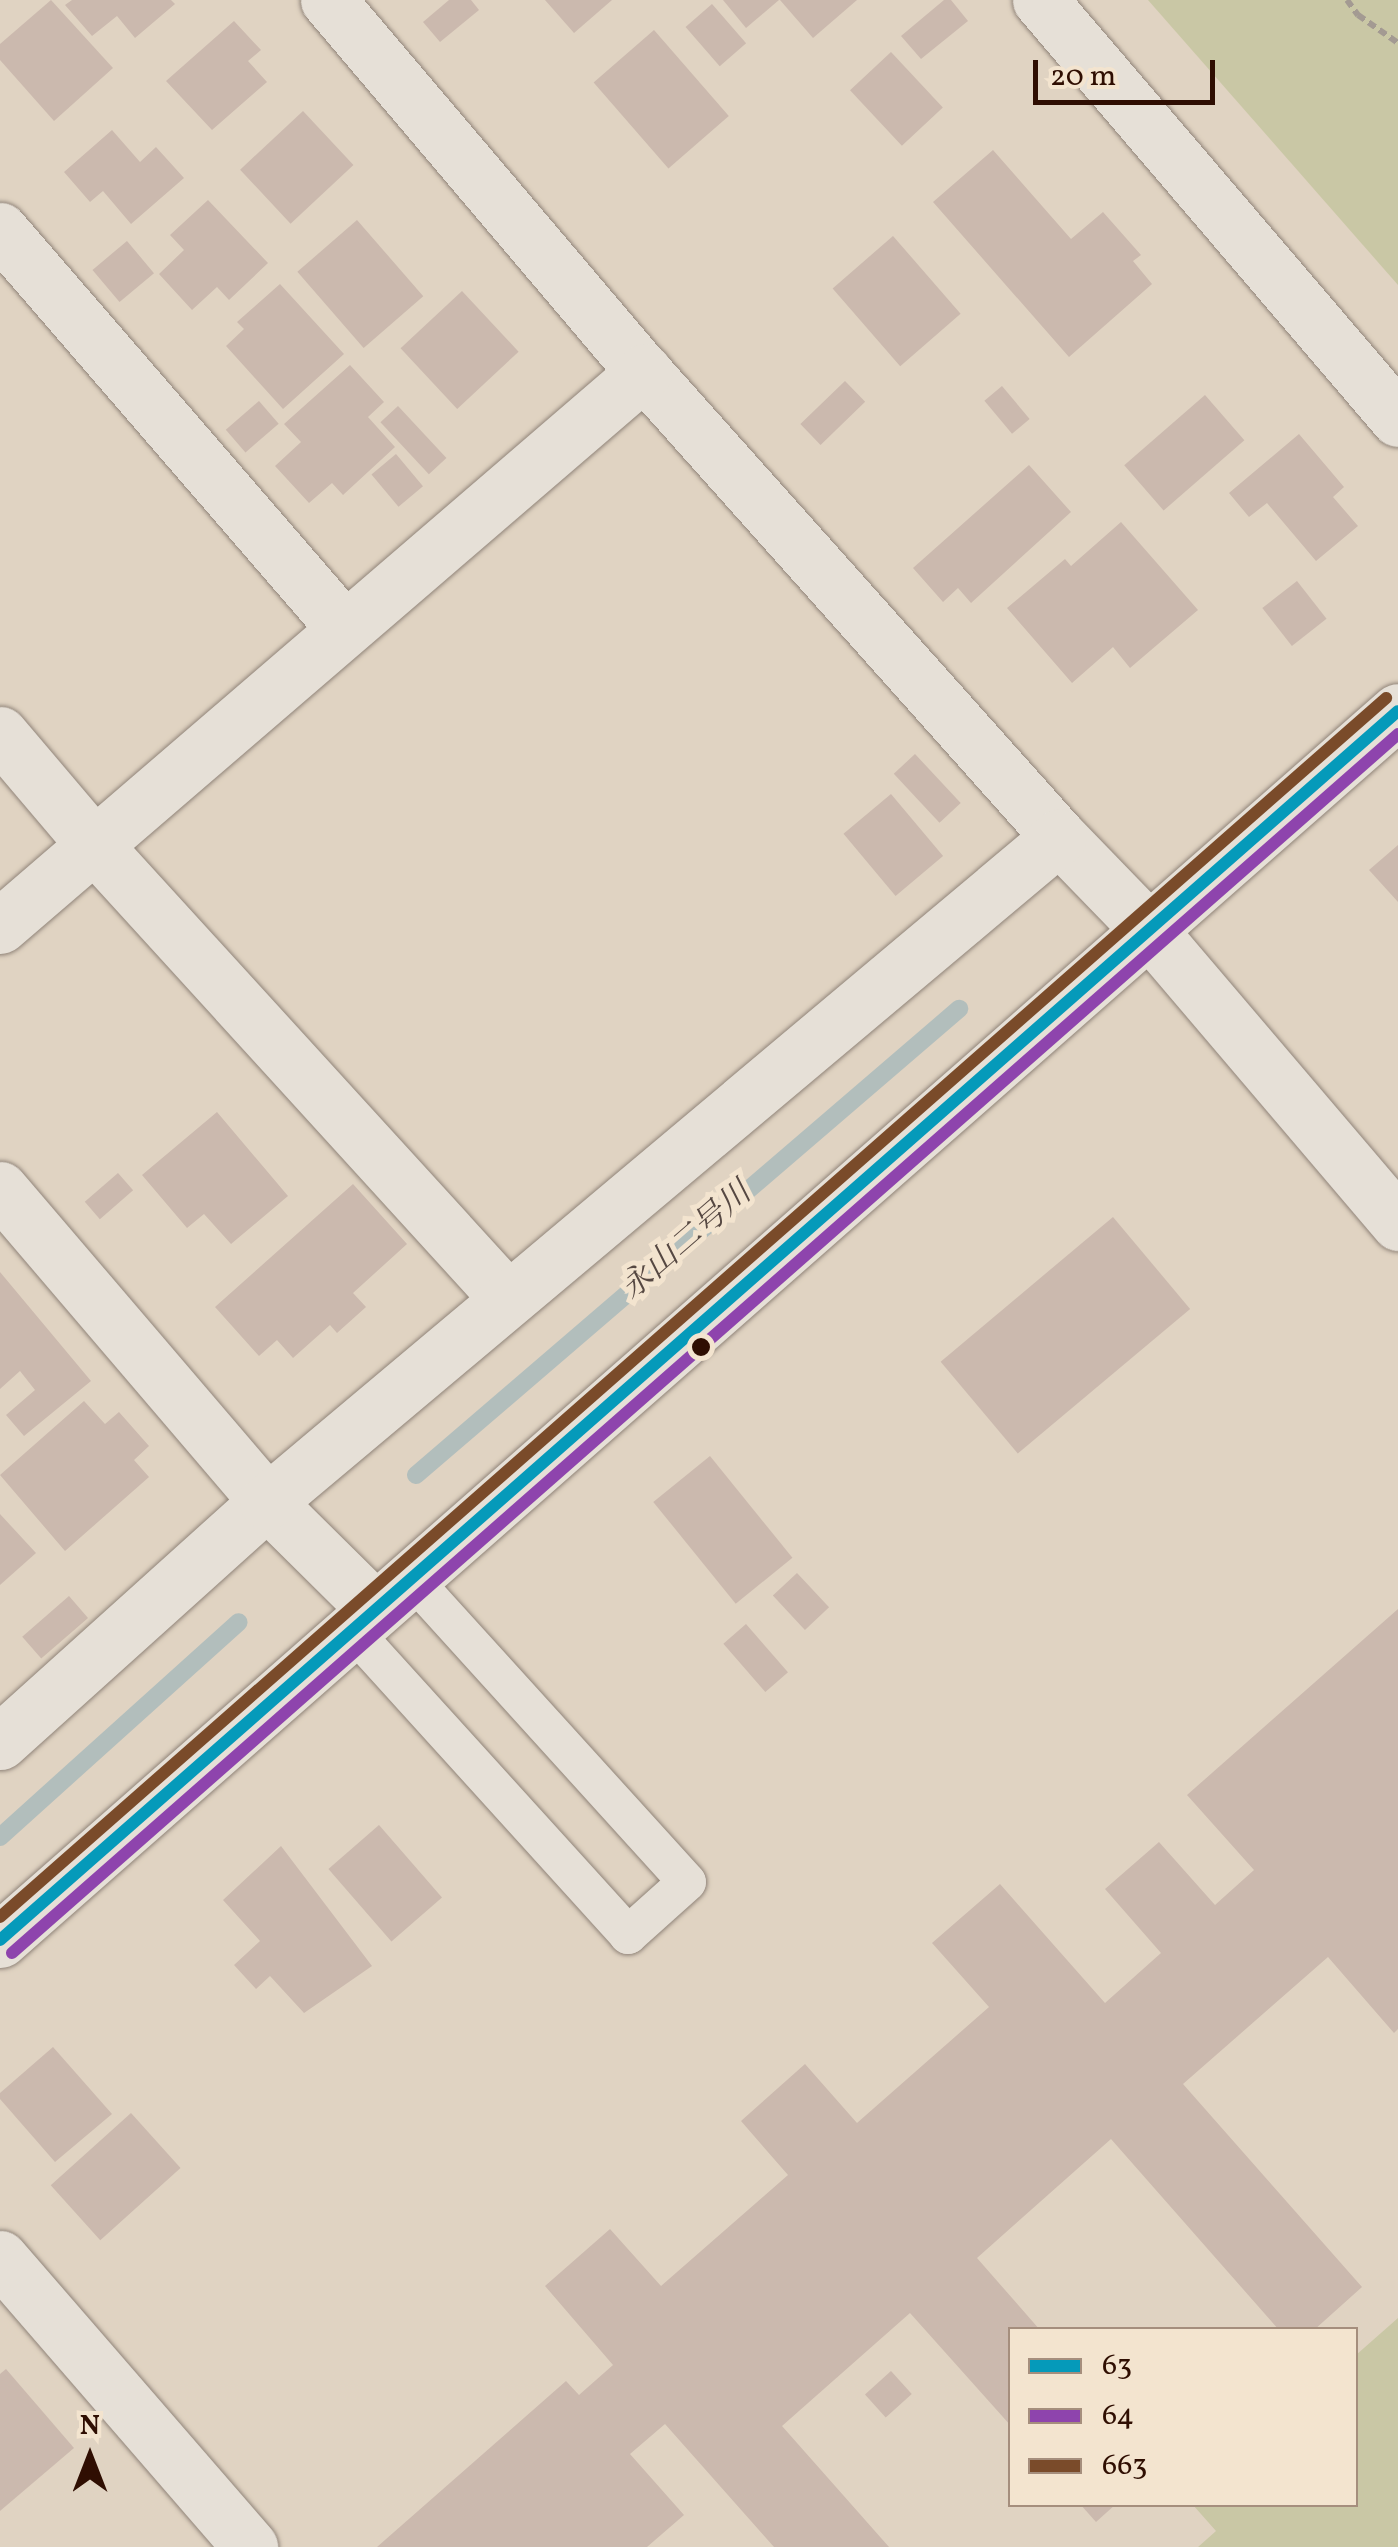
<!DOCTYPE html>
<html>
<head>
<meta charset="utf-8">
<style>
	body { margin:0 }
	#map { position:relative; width:1398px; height:2547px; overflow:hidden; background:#e0d3c2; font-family:Vollkorn,"Noto Serif JP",serif }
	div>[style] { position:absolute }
	.green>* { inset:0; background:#c9c7a5 }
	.stream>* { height:18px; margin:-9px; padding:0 9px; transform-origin:9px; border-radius:9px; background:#b2bebc }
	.building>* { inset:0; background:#cbb9ae; transform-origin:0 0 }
	.path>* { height:6px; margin-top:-3px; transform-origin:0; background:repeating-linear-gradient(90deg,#a39a92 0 8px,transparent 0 13px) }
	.roads { filter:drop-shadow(0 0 2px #908479) drop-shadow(0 0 2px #908479) }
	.service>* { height:38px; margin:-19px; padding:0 19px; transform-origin:19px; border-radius:19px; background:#e6e0d7 }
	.minor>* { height:55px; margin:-27.5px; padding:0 27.5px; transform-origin:27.5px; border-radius:27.5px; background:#e6e0d7 }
	.tertiary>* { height:55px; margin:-27.5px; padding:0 27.5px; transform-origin:27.5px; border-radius:27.5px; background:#e6e0d7 }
	.bus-1>* { height:12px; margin:-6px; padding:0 6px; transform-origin:6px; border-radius:6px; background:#059aba }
	.bus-2>* { height:12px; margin:-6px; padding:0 6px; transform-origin:6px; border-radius:6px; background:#8e44ad }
	.bus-3>* { height:12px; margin:-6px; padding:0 6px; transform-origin:6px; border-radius:6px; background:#7a4b2a }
	.dots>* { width:28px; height:28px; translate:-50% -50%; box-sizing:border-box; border:5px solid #f3e4cf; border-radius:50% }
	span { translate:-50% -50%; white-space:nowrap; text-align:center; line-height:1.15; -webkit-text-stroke:10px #f3e4cf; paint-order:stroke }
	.water-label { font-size:32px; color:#564842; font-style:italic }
	.legend { position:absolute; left:1008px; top:2327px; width:350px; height:180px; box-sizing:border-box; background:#f3e4cf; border:2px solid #a58e7d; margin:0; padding:12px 18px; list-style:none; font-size:30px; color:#2f0e02 }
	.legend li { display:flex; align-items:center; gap:20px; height:50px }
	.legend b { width:50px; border:2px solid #a58e7d }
	.north { position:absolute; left:40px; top:2407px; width:100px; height:100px; -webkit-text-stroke:8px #f3e4cf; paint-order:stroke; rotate:0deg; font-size:28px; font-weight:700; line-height:40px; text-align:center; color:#2f0e02 }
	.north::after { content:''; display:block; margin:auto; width:35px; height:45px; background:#2f0e02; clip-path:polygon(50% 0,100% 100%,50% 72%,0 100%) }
	.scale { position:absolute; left:1033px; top:60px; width:182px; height:45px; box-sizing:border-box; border:5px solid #2f0e02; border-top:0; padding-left:12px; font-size:30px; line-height:35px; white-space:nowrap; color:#2f0e02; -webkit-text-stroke:8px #f3e4cf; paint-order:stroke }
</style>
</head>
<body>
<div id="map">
	<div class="green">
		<div style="clip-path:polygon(1148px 0,1398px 0,1398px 285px)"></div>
		<div style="clip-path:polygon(1398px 2318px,1398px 2547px,1198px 2547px,1216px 2531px,1193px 2505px,1356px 2504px,1356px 2355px)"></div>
	</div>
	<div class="stream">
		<div style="left:416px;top:1475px;width:716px;rotate:-40.64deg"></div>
		<div style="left:0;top:1837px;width:321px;rotate:-42deg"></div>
	</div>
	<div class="building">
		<div style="clip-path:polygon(51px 0,113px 68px,54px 121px,0 60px,0 44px)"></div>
		<div style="clip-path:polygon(72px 0,171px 0,175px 4px,135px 38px,117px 16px,92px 36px,65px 5px)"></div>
		<div style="clip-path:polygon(449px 0,471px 0,479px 10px,440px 42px,423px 22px)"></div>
		<div style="clip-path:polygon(545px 0,612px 0,574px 33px)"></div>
		<div style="clip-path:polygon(723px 0,779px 0,746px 28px)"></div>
		<div style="clip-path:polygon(780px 0,857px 0,813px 38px)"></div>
		<div style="clip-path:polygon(944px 0,951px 0,968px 21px,921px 59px,901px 36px)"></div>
		<div style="left:712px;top:4px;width:52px;height:35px;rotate:49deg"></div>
		<div style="clip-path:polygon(234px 21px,261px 50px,248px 61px,267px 82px,212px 130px,166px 81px)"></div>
		<div style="left:654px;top:30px;width:114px;height:80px;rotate:49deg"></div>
		<div style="left:891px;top:52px;width:76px;height:56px;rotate:47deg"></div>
		<div style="left:303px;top:111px;width:74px;height:86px;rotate:47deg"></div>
		<div style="clip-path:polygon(112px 130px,140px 162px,156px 147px,184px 178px,131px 224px,103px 191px,90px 202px,64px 172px)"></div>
		<div style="clip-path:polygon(993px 150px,1071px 239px,1103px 212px,1141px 255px,1133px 261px,1152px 284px,1069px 357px,933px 202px)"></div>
		<div style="clip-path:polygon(208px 200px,268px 263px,229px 300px,217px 287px,192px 310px,159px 274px,184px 250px,170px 235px)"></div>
		<div style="left:357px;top:220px;width:101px;height:79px;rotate:49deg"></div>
		<div style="left:893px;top:236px;width:103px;height:80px;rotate:49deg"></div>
		<div style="left:127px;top:241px;width:42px;height:45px;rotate:50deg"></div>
		<div style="clip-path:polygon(280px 284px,344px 354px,283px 409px,226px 346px,244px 329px,237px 322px)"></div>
		<div style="left:462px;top:291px;width:83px;height:84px;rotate:47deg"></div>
		<div style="clip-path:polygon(350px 365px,384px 402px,368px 417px,395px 447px,343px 495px,332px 483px,309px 503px,275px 466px,301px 442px,284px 424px)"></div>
		<div style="left:845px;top:381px;width:29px;height:62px;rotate:46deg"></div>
		<div style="left:1002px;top:386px;width:43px;height:23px;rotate:50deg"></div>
		<div style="left:1205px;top:395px;width:60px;height:107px;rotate:49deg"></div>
		<div style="left:259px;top:401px;width:30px;height:44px;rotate:49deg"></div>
		<div style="left:398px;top:406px;width:71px;height:24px;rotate:47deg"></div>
		<div style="clip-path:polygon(1299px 434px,1344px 487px,1333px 497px,1358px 526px,1316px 561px,1267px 503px,1249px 517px,1229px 493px)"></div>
		<div style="left:396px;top:454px;width:42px;height:32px;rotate:50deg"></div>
		<div style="clip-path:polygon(1029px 465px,1071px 512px,971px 603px,958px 588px,943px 602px,913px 568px)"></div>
		<div style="clip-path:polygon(1121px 522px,1198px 610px,1130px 668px,1113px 647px,1072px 683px,1007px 608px,1065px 559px,1071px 566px)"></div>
		<div style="left:1297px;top:581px;width:48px;height:44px;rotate:52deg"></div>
		<div style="left:915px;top:754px;width:67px;height:29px;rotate:47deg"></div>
		<div style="left:891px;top:794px;width:81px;height:62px;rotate:50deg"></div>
		<div style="clip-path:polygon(1398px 845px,1398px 902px,1369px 870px)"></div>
		<div style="clip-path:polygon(217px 1112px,288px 1196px,231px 1244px,204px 1214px,187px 1228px,142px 1175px)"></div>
		<div style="left:118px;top:1173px;width:23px;height:44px;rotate:49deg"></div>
		<div style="clip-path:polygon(353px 1184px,407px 1244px,353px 1293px,366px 1307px,337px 1333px,330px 1325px,293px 1358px,277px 1340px,259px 1356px,215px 1307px)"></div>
		<div style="left:1113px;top:1217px;width:120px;height:225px;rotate:50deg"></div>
		<div style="clip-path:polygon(0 1272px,91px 1381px,24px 1436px,6px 1415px,35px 1390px,20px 1371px,0 1389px)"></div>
		<div style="clip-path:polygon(84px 1401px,105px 1424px,119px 1412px,149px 1446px,134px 1460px,149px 1477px,65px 1551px,0 1475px)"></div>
		<div style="left:710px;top:1456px;width:131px;height:73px;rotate:51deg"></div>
		<div style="clip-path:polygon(0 1514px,36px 1553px,0 1585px)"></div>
		<div style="left:797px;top:1573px;width:47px;height:33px;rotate:47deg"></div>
		<div style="left:69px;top:1596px;width:29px;height:62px;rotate:49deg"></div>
		<div style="clip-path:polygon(1398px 1609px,1398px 2029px,1394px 2033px,1328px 1957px,1183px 2084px,1362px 2287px,1314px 2330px,1279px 2330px,1111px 2139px,977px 2258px,1040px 2330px,1011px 2330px,1011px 2426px,910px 2313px,782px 2426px,889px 2547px,774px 2547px,665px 2424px,630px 2454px,684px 2515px,647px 2547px,377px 2547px,566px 2381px,579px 2395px,613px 2365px,545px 2286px,610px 2229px,661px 2286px,788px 2175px,741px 2121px,805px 2064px,857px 2123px,989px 2007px,932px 1943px,1000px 1884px,1105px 2003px,1161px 1953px,1105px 1889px,1159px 1842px,1215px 1905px,1254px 1870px,1187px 1795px)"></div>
		<div style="left:746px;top:1624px;width:64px;height:30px;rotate:49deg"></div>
		<div style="left:379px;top:1825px;width:96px;height:67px;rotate:49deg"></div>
		<div style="clip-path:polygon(281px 1846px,372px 1966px,304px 2013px,270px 1976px,256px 1989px,234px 1965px,260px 1941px,223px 1900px)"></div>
		<div style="clip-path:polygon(53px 2047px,112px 2114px,55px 2162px,0 2099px,0 2093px)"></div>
		<div style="left:131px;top:2113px;width:74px;height:108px;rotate:48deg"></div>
		<div style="clip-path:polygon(6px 2369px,74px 2448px,0 2511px,0 2374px)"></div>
		<div style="left:891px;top:2371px;width:31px;height:35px;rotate:48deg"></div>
		<div style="clip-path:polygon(1080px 2504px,1116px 2504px,1096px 2522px)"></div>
	</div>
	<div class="path">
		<div style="left:1347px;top:0;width:19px;rotate:54deg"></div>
		<div style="left:1358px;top:15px;width:49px;rotate:35deg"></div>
	</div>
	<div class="roads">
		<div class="service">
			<div style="left:351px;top:1629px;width:413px;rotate:47.8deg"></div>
			<div style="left:628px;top:1935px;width:79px;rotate:-41.9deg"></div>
			<div style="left:687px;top:1882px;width:411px;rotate:-132.2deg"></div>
		</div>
		<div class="minor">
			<div style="left:328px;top:0;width:488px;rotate:49.7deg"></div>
			<div style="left:644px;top:372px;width:623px;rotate:48.25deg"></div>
			<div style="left:1059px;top:837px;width:129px;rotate:45.9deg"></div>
			<div style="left:1149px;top:930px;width:385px;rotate:49.6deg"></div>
			<div style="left:1040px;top:0;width:551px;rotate:49.49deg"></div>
			<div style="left:0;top:230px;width:525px;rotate:49.17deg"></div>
			<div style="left:0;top:734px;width:147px;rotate:49.7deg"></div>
			<div style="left:95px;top:846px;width:612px;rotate:47.65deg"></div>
			<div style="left:0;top:926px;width:850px;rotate:-40.7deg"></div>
			<div style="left:0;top:1189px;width:411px;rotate:49.5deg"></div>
			<div style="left:267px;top:1502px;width:151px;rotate:44.7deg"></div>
			<div style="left:0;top:1742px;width:359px;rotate:-42deg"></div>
			<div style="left:267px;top:1502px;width:1034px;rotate:-40.02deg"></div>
			<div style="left:0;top:2258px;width:382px;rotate:49.1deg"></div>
		</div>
		<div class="tertiary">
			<div style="left:0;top:1940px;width:1861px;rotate:-41.32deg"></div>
		</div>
	</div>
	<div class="bus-1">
		<div style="left:0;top:1940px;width:1861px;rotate:-41.32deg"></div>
	</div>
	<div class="bus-2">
		<div style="left:12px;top:1953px;width:1846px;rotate:-41.33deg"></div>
	</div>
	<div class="bus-3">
		<div style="left:0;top:1917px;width:1846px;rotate:-41.33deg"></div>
	</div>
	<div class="dots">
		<div style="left:701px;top:1347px;background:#2f0e02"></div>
	</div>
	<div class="water-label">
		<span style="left:687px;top:1242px;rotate:-41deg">永山二号川</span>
	</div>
	<ul class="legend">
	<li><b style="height:12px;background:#059aba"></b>63</li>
	<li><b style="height:12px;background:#8e44ad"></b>64</li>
	<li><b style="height:12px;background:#7a4b2a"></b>663</li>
	</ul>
	<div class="north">N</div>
	<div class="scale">20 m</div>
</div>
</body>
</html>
